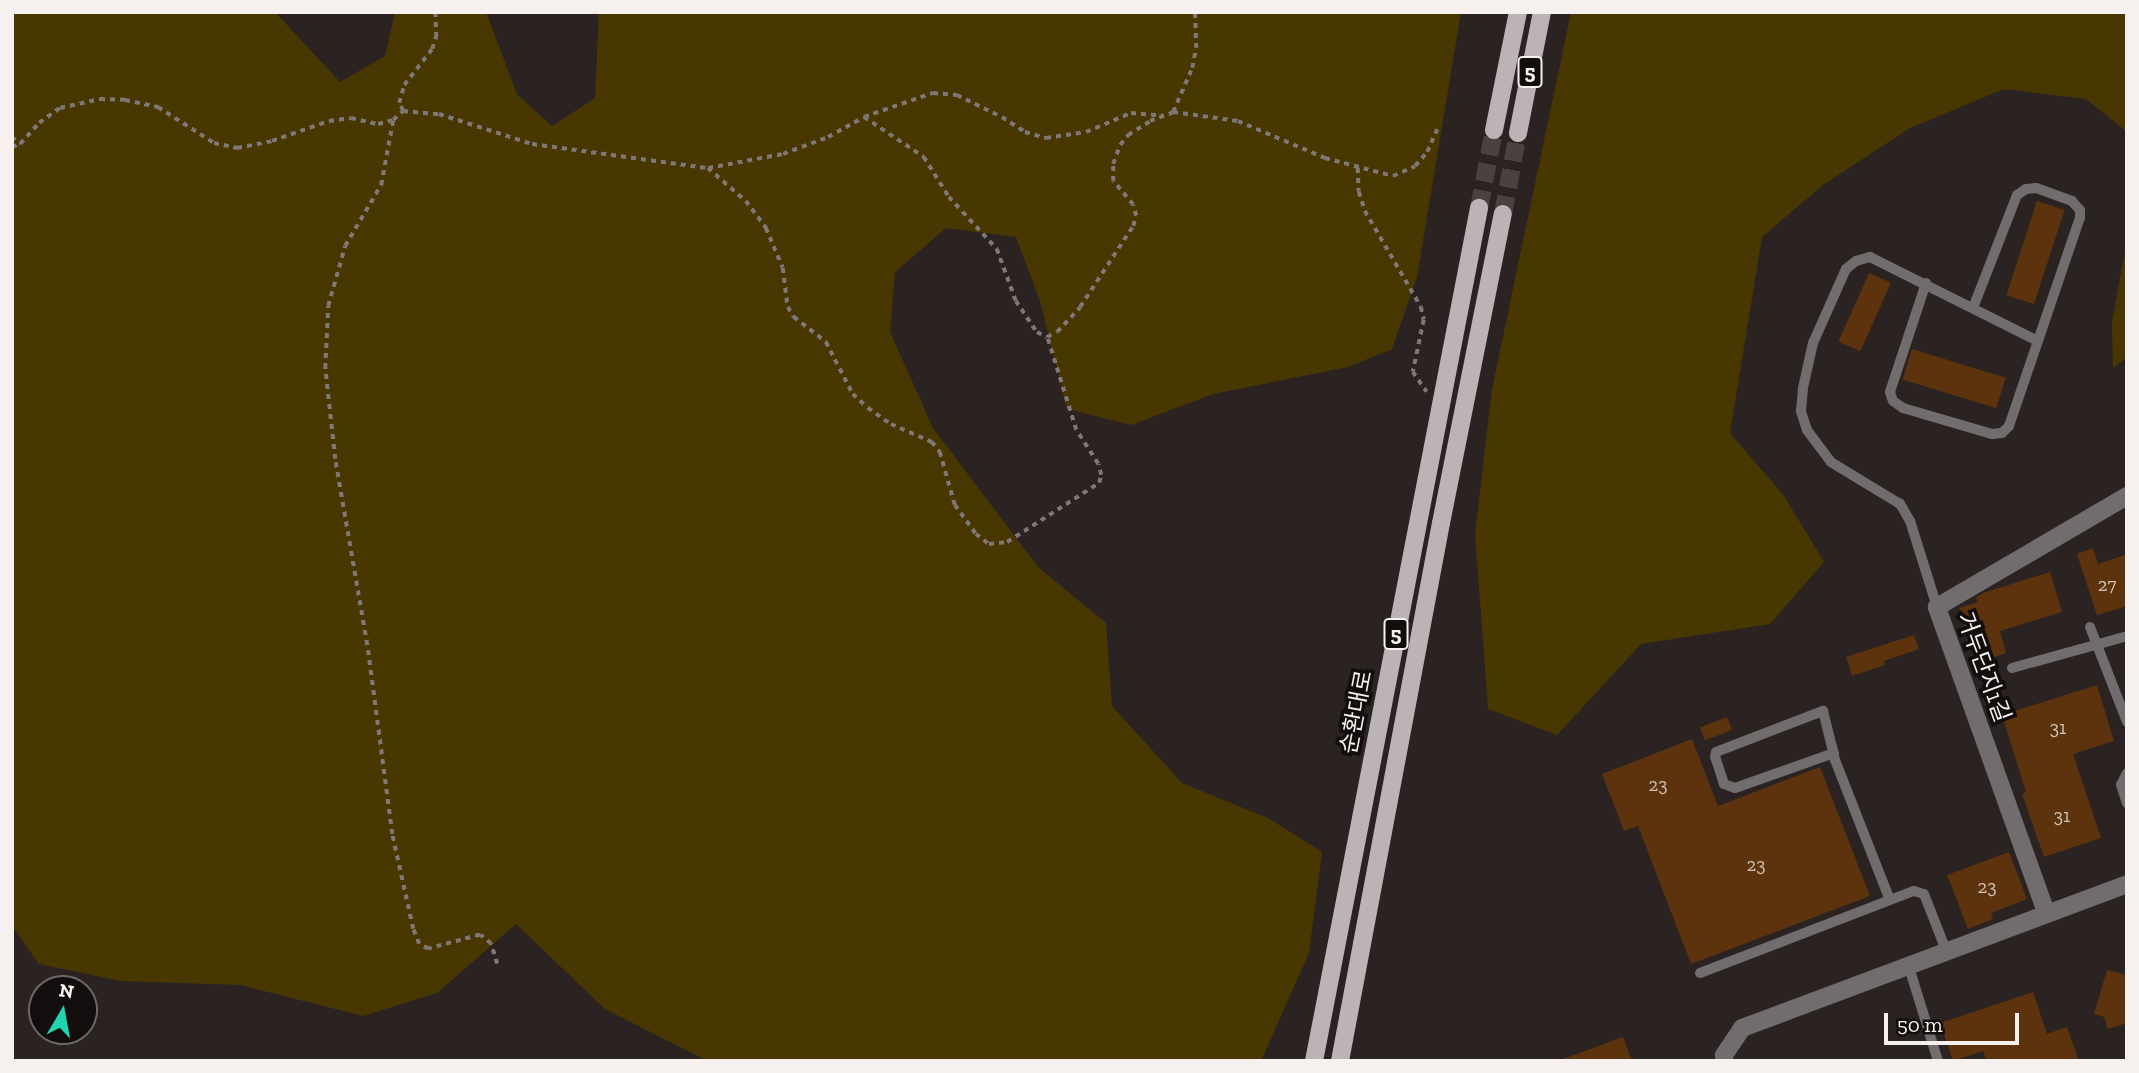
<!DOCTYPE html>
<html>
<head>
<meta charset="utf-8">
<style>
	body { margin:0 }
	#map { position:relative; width:2139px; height:1073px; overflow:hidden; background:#2b2322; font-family:"Zilla Slab","Noto Sans KR",serif }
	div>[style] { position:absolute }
	.green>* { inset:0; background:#493701 }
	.building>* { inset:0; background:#5c330d; transform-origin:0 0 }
	.primary-tunnel>* { height:18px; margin-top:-9px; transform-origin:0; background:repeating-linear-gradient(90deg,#494241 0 18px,transparent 0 27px) }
	.path>* { height:3.5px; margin-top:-1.75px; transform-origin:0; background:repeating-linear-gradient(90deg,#7f7877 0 5px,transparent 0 10px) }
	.service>* { height:10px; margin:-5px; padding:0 5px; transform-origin:5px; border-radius:5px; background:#716c6d }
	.minor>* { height:18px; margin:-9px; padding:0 9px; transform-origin:9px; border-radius:9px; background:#716c6d }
	.primary>* { height:18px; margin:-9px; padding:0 9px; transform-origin:9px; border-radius:9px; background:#bcb3b6 }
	span { translate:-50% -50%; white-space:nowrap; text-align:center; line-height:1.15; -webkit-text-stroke:7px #110e0d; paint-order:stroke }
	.number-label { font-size:19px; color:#d0c1b6 }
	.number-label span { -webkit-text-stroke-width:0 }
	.shield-label span { padding:2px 5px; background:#110e0d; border:2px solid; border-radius:5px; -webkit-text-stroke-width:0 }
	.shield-label { font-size:21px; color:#f6f0ef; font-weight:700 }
	.street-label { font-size:23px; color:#f6f0ef }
	.frame { position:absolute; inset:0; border:14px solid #f6f0ef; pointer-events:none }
	.north { position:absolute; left:28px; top:975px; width:70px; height:70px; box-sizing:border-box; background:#110e0d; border:2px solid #6d6867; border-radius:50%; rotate:10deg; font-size:19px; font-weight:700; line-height:28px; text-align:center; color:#f6f0ef }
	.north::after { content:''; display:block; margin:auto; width:24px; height:32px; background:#20d5b0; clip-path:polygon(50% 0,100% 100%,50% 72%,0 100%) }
	.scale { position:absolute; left:1884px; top:1013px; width:135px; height:32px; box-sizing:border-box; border:4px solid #f6f0ef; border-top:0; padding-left:9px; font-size:21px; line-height:24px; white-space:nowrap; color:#f6f0ef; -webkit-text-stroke:5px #110e0d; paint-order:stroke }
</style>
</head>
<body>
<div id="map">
	<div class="green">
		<div style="clip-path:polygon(12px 12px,275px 12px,340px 82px,385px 56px,395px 12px,486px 12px,517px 94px,552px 126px,595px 98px,599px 12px,1461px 12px,1417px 277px,1392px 349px,1348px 367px,1213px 394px,1131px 425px,1067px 409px,1040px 301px,1016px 237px,946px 228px,895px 272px,890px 332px,933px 428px,1038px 567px,1106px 623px,1112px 706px,1182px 783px,1268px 818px,1322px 852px,1309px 953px,1261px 1061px,708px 1061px,605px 1009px,516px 924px,437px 993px,363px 1016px,240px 985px,121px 981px,39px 964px,12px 926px)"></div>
		<div style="clip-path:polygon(1571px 12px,2127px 12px,2127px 132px,2086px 99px,2004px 89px,1910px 128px,1823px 185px,1762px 237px,1730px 433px,1784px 496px,1824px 562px,1770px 624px,1641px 644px,1557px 735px,1488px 709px,1475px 534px,1492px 389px)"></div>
		<div style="clip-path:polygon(2127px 239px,2127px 357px,2113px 368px,2112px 323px)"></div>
	</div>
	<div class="building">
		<div style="left:2037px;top:201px;width:29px;height:99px;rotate:18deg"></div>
		<div style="left:1869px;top:273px;width:24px;height:75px;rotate:24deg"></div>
		<div style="left:1912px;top:349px;width:98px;height:32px;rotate:17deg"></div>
		<div style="clip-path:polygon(2093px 548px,2098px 564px,2127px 554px,2127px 606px,2097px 615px,2077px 554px)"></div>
		<div style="clip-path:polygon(2050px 572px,2062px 612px,2000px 631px,2006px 653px,1976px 663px,1959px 608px,1978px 602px,1976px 597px,1986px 592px)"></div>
		<div style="clip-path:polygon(1914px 635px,1919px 649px,1884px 661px,1885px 665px,1852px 676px,1846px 657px)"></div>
		<div style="clip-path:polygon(2097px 685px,2114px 741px,2073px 754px,2101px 838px,2044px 857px,2022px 794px,2026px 792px,2002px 715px)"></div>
		<div style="left:1727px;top:717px;width:14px;height:29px;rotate:69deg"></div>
		<div style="clip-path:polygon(1692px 739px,1718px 806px,1820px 767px,1870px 896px,1691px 964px,1638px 826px,1624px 831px,1602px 774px)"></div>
		<div style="clip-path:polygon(2009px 852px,2027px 899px,1991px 913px,1993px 919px,1968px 929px,1947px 875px)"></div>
		<div style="clip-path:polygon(2107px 970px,2127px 975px,2127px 1023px,2108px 1029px,2104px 1017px,2094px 1014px)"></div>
		<div style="clip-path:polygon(2033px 992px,2047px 1034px,2067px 1027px,2079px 1061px,1987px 1061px,1983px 1051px,1953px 1061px,1940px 1023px)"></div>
		<div style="clip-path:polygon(1623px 1037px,1632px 1061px,1564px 1061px,1563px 1059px)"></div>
	</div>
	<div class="primary-tunnel">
		<div style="left:1479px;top:208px;width:79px;rotate:-79.1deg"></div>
		<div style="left:1503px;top:214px;width:82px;rotate:-79.5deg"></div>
	</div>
	<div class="path">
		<div style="left:403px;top:111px;width:9px;rotate:-117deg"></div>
		<div style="left:399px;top:103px;width:19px;rotate:-74deg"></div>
		<div style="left:404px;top:85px;width:46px;rotate:-52.1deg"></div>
		<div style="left:432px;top:49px;width:13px;rotate:-72deg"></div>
		<div style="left:436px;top:37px;width:25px;rotate:-92deg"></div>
		<div style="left:1173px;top:112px;width:48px;rotate:-66.6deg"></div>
		<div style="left:1192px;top:68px;width:20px;rotate:-79deg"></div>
		<div style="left:1196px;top:48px;width:36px;rotate:-92deg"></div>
		<div style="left:864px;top:117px;width:72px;rotate:33.7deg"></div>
		<div style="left:924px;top:157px;width:47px;rotate:58deg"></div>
		<div style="left:949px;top:197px;width:71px;rotate:47.3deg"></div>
		<div style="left:997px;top:249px;width:55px;rotate:69.9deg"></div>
		<div style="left:1016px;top:301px;width:37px;rotate:56deg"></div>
		<div style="left:1037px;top:332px;width:11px;rotate:27deg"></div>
		<div style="left:12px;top:137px;width:11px;rotate:41deg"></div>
		<div style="left:12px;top:147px;width:9px;rotate:-21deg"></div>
		<div style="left:20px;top:144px;width:28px;rotate:-48deg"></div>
		<div style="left:39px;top:123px;width:26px;rotate:-36deg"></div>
		<div style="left:60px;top:108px;width:41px;rotate:-12.7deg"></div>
		<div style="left:100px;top:99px;width:25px;rotate:2deg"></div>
		<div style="left:125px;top:100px;width:34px;rotate:12deg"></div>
		<div style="left:158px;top:107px;width:67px;rotate:32.7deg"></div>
		<div style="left:214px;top:143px;width:24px;rotate:12deg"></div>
		<div style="left:237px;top:148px;width:36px;rotate:-11deg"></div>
		<div style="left:272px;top:141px;width:60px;rotate:-19.3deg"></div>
		<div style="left:329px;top:121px;width:22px;rotate:-8deg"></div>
		<div style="left:351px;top:118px;width:28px;rotate:13deg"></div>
		<div style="left:378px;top:124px;width:16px;rotate:-15deg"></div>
		<div style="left:708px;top:168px;width:50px;rotate:41deg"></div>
		<div style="left:746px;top:201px;width:34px;rotate:53deg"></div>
		<div style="left:766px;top:228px;width:43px;rotate:67deg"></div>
		<div style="left:783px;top:268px;width:39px;rotate:83deg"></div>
		<div style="left:788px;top:307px;width:12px;rotate:59deg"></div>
		<div style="left:794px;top:317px;width:41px;rotate:38deg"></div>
		<div style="left:826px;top:342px;width:59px;rotate:62.6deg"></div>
		<div style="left:853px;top:394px;width:21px;rotate:43deg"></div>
		<div style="left:868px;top:408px;width:28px;rotate:35deg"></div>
		<div style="left:891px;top:424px;width:45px;rotate:23.7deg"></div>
		<div style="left:932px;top:442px;width:13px;rotate:51deg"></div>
		<div style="left:940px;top:452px;width:55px;rotate:74.2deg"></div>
		<div style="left:955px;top:505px;width:36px;rotate:54deg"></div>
		<div style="left:976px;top:534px;width:16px;rotate:38deg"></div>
		<div style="left:989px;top:544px;width:18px;rotate:-6deg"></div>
		<div style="left:1007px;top:542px;width:109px;rotate:-32.7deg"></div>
		<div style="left:1099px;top:483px;width:8px;rotate:-76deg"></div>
		<div style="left:1101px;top:475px;width:11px;rotate:-105deg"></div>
		<div style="left:1098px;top:464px;width:40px;rotate:-122.9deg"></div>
		<div style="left:1076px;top:430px;width:97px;rotate:-107.3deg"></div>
		<div style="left:1358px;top:168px;width:24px;rotate:88deg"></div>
		<div style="left:1359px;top:192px;width:20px;rotate:72deg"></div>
		<div style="left:1365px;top:211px;width:111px;rotate:59.7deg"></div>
		<div style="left:1421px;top:307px;width:13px;rotate:77deg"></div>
		<div style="left:1424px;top:320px;width:53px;rotate:101.9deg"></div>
		<div style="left:1413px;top:372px;width:24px;rotate:55deg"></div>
		<div style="left:1047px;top:337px;width:11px;rotate:-27deg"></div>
		<div style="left:1057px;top:332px;width:34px;rotate:-47deg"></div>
		<div style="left:1080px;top:307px;width:97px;rotate:-56.8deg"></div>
		<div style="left:1133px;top:226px;width:10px;rotate:-73deg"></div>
		<div style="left:1136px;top:216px;width:11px;rotate:-105deg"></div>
		<div style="left:1133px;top:205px;width:31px;rotate:-130deg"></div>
		<div style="left:1113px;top:181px;width:17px;rotate:-90deg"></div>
		<div style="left:1113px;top:164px;width:20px;rotate:-70deg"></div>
		<div style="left:1120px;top:145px;width:13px;rotate:-51deg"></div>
		<div style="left:1128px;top:135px;width:26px;rotate:-32deg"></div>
		<div style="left:1150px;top:121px;width:25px;rotate:-21deg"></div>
		<div style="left:1173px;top:112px;width:66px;rotate:7.9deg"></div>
		<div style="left:1238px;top:121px;width:95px;rotate:23deg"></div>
		<div style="left:1325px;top:158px;width:70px;rotate:14.8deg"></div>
		<div style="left:1393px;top:176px;width:24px;rotate:-24deg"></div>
		<div style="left:1415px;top:166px;width:18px;rotate:-49deg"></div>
		<div style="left:1427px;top:152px;width:27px;rotate:-66deg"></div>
		<div style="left:497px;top:964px;width:21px;rotate:-107deg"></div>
		<div style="left:491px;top:944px;width:14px;rotate:-141deg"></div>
		<div style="left:480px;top:935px;width:54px;rotate:164.9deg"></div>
		<div style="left:428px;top:949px;width:10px;rotate:-151deg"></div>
		<div style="left:419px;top:944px;width:16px;rotate:-112deg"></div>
		<div style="left:413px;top:929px;width:97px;rotate:-102.5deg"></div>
		<div style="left:392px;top:834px;width:191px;rotate:-97.5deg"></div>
		<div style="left:367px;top:645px;width:189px;rotate:-99.8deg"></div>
		<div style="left:335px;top:459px;width:92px;rotate:-96.3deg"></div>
		<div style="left:325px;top:368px;width:62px;rotate:-87.2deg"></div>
		<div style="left:328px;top:306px;width:62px;rotate:-74.2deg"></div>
		<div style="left:345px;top:246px;width:71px;rotate:-59.5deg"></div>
		<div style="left:381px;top:185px;width:66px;rotate:-79.5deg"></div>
		<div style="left:393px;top:120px;width:13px;rotate:-42deg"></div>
		<div style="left:403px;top:111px;width:36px;rotate:5deg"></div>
		<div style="left:439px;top:114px;width:98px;rotate:17.9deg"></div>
		<div style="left:532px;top:144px;width:178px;rotate:7.8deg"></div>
		<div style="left:708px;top:168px;width:76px;rotate:-10.6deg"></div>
		<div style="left:783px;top:154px;width:48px;rotate:-20.7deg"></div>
		<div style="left:828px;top:137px;width:41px;rotate:-29.1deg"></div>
		<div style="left:864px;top:117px;width:73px;rotate:-19.2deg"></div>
		<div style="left:933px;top:93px;width:24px;rotate:5deg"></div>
		<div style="left:957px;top:95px;width:50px;rotate:26.1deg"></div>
		<div style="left:1002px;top:117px;width:27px;rotate:33deg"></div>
		<div style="left:1025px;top:132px;width:22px;rotate:16deg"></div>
		<div style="left:1046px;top:138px;width:40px;rotate:-8.5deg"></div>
		<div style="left:1086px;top:132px;width:49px;rotate:-22.9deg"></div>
		<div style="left:1131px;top:113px;width:32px;rotate:5deg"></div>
	</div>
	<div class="service">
		<div style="left:1926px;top:283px;width:115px;rotate:108.3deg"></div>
		<div style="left:1890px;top:392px;width:9px;rotate:72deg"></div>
		<div style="left:1893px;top:401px;width:12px;rotate:35deg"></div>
		<div style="left:1903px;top:408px;width:93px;rotate:16.3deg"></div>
		<div style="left:1992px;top:434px;width:10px;rotate:-6deg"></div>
		<div style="left:2002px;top:433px;width:10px;rotate:-45deg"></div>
		<div style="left:2009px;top:426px;width:220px;rotate:-71.2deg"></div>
		<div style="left:2080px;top:218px;width:8px;rotate:-90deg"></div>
		<div style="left:2080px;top:210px;width:12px;rotate:-132deg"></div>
		<div style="left:2072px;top:201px;width:38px;rotate:-160deg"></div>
		<div style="left:2036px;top:188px;width:10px;rotate:174deg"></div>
		<div style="left:2026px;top:189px;width:11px;rotate:146deg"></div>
		<div style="left:2017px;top:195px;width:121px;rotate:111.3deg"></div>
		<div style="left:1937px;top:607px;width:90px;rotate:-107.4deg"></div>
		<div style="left:1910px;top:521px;width:20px;rotate:-120deg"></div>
		<div style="left:1900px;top:504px;width:81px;rotate:-148.7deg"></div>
		<div style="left:1831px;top:462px;width:40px;rotate:-127deg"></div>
		<div style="left:1807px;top:430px;width:20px;rotate:-108deg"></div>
		<div style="left:1801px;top:411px;width:23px;rotate:-85deg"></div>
		<div style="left:1803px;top:388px;width:46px;rotate:-77.5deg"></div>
		<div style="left:1813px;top:343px;width:81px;rotate:-66deg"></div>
		<div style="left:1846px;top:269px;width:13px;rotate:-39deg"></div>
		<div style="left:1856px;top:261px;width:15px;rotate:-16deg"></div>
		<div style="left:1870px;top:257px;width:186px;rotate:26.6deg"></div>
		<div style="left:2090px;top:627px;width:102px;rotate:68.7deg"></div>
		<div style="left:2012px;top:668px;width:119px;rotate:-15.5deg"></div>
		<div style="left:1834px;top:753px;width:105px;rotate:160.5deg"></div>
		<div style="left:1735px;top:788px;width:12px;rotate:-160deg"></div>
		<div style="left:1724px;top:784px;width:28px;rotate:-108deg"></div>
		<div style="left:1715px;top:757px;width:5px;rotate:-79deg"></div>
		<div style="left:1716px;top:752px;width:115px;rotate:-21deg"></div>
		<div style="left:1823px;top:711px;width:36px;rotate:76deg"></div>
		<div style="left:1832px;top:746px;width:14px;rotate:78deg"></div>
		<div style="left:1835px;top:760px;width:150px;rotate:68.6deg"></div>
		<div style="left:2127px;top:773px;width:13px;rotate:117deg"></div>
		<div style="left:2121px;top:785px;width:19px;rotate:72deg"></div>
		<div style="left:1908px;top:964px;width:102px;rotate:72.8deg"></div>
		<div style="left:1700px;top:973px;width:229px;rotate:-21deg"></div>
		<div style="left:1914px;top:891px;width:10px;rotate:17deg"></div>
		<div style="left:1924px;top:894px;width:60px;rotate:68.6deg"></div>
	</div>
	<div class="minor">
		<div style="left:2046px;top:912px;width:324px;rotate:-109.7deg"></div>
		<div style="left:1937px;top:607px;width:220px;rotate:-30.3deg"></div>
		<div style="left:1724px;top:1061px;width:6px;rotate:-90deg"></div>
		<div style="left:1724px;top:1055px;width:32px;rotate:-56deg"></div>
		<div style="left:1742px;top:1028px;width:411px;rotate:-20.5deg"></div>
	</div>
	<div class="primary">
		<div style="left:1494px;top:130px;width:120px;rotate:-78.5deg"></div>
		<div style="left:1518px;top:133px;width:123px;rotate:-78.8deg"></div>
		<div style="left:1314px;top:1061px;width:869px;rotate:-79.05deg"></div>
		<div style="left:1340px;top:1061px;width:547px;rotate:-79.37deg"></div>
		<div style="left:1441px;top:523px;width:315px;rotate:-78.7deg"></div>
	</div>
	<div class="number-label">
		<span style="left:2107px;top:585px">27</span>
		<span style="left:2058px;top:728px">31</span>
		<span style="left:1658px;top:785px">23</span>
		<span style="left:2062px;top:816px">31</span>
		<span style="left:1756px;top:865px">23</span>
		<span style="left:1987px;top:887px">23</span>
	</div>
	<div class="shield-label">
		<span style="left:1530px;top:72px">5</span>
		<span style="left:1396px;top:634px">5</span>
	</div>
	<div class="street-label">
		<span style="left:1984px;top:667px;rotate:70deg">거두단지1길</span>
		<span style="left:1356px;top:712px;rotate:-79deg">순환대로</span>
	</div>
	<div class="frame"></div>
	<div class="north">N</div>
	<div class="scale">50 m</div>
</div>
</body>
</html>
